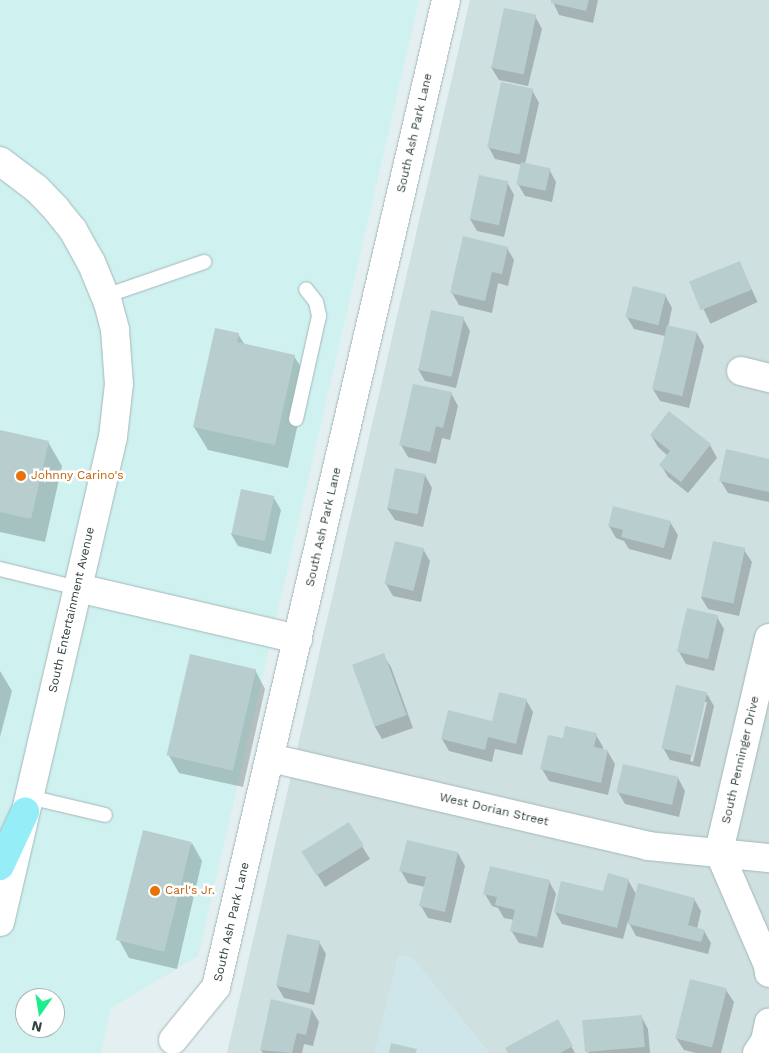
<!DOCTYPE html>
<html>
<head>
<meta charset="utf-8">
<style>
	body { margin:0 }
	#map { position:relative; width:769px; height:1053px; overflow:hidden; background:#e3eff0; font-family:"Work Sans",sans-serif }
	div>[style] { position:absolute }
	.residential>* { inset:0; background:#cfe0e1 }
	.commercial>* { inset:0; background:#cff2f1 }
	.education>* { inset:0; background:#cee6e9 }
	.shadow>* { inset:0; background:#0003; transform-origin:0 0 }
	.building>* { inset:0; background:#b8cece; transform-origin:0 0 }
	.roads { filter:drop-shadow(0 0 1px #a4b7b8) drop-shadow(0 0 1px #a4b7b8) }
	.service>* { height:14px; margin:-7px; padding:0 7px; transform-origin:7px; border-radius:7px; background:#fff }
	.minor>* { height:28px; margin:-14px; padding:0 14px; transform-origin:14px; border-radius:14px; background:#fff }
	.tertiary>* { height:28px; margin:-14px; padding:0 14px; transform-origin:14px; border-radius:14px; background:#fff }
	.primary>* { height:28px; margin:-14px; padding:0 14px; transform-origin:14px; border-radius:14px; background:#95edf8 }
	.dots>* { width:14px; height:14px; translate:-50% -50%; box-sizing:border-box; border:2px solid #fff; border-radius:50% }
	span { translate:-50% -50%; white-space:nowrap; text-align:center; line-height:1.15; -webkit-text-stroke:5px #fff; paint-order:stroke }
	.street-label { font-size:12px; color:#344242 }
	.food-label { font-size:12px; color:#c56008 }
	.left { translate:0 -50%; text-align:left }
	.north { position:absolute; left:15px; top:988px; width:50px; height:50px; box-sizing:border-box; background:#fff; border:1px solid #aeb3b3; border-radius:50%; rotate:193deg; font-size:14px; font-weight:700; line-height:20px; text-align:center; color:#344242 }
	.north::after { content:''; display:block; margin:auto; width:18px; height:22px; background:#1eed8e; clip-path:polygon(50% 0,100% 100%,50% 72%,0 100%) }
</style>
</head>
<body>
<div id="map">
	<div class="residential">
		<div style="clip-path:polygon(470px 0,769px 0,769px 1053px,489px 1053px,412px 958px,399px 956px,375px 1053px,227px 1053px)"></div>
	</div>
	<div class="commercial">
		<div style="clip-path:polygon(evenodd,0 0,419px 0,198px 956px,111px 1008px,101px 1053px,0 1053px,0 0,25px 998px,55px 998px,55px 1028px,25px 1028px,25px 998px)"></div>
	</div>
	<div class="education">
		<div style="clip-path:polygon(399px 956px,412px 958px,489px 1053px,375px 1053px)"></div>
	</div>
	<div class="shadow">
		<div style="clip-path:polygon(552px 0,598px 0,593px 23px,559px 15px)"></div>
		<div style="clip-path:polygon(535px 16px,542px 29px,528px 86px,499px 80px,491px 67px)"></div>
		<div style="clip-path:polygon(532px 90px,539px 103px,525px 164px,549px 169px,556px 182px,552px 202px,525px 196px,518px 184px,522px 165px,495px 159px,488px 146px)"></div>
		<div style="clip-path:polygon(507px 182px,514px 195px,504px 237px,477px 231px,470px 219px)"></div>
		<div style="clip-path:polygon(507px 248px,514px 260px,508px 286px,498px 283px,492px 313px,459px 305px,452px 293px)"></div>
		<div style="left:739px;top:262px;width:44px;height:52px;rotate:65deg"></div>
		<div style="clip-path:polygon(665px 295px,672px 308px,668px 327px,697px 333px,704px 346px,689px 408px,660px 401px,653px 389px,665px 336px,634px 329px,627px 317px)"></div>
		<div style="clip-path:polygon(463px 318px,470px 331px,456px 388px,425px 381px,418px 369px)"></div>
		<div style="clip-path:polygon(238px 334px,245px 345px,294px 356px,308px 379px,288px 468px,208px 450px,194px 427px)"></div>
		<div style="clip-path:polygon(451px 393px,458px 406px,450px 440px,442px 438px,436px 464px,408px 457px,401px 445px)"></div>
		<div style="clip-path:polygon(0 431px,48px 442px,62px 466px,45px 542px,0 532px)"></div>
		<div style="clip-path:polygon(651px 435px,710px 445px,717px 458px,688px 493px,668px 477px,661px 465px,668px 456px,658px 447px)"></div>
		<div style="clip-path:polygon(769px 460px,769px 502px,728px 493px,720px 480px)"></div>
		<div style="clip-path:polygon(425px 475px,432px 488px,423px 527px,395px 520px,387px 508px)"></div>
		<div style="clip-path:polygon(274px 498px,281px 510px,271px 554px,238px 546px,231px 534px)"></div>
		<div style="clip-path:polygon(670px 522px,678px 535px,671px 560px,629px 549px,624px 541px,616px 538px,609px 526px)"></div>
		<div style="clip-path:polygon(423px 549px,430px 561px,421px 602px,393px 596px,386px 584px)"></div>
		<div style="clip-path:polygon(744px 550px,752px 562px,739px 616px,708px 609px,701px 597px)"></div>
		<div style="clip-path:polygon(717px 617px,724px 629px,714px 671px,686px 664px,679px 652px)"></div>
		<div style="clip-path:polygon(383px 655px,391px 667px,413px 728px,382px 739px,375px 727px,354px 666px)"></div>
		<div style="clip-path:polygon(255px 670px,265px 689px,243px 787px,179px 773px,168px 754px)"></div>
		<div style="clip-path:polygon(0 671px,12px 691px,0 737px)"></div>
		<div style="clip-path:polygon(evenodd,707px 694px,714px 706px,700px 767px,670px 760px,663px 748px,707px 694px,704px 702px,707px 702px,693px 762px,690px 761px,704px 702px)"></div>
		<div style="clip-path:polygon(526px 700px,533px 712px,522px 755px,495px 749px,492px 762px,449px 751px,442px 739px,493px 723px)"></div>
		<div style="clip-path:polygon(596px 735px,603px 747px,603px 750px,608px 752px,615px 764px,608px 795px,549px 781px,542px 769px,564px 740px)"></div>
		<div style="clip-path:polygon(678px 778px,685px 791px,679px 817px,625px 804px,618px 792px)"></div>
		<div style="clip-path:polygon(348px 824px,370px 859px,325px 887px,310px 863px)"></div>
		<div style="clip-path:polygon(192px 843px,202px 861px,177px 969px,129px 958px,119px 940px)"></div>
		<div style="clip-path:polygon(458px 853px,465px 866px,451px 923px,428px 918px,421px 906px,425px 887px,408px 883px,401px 871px)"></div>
		<div style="clip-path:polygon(628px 880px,636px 894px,694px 899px,701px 911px,697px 929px,704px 931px,711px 943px,708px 954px,636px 936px,628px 921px,623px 939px,562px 924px,555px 912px,604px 892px)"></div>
		<div style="clip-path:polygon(549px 881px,556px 894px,543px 948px,519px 943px,511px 930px,514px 920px,504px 918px,498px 908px,492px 906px,485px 894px)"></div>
		<div style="clip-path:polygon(319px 942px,326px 954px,314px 1005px,284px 998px,277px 986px)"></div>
		<div style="clip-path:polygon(726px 990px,734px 1002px,721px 1053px,696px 1053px,684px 1050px,676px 1038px)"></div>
		<div style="clip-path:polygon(272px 1001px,312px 1010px,319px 1022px,313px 1046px,304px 1044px,302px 1053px,263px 1053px,261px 1050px)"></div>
		<div style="clip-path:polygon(641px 1016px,648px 1029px,650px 1053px,587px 1053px)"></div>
		<div style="clip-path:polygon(557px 1021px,575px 1053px,509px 1053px)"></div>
	</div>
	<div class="building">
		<div style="clip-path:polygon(551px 0,589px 0,586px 11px,551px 3px)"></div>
		<div style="left:504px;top:8px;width:33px;height:61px;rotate:12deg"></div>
		<div style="left:501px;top:82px;width:33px;height:67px;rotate:12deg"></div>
		<div style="left:521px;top:162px;width:30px;height:23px;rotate:12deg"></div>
		<div style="left:479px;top:175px;width:30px;height:45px;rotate:12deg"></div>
		<div style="clip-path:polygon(463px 236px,508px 247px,502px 274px,492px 272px,485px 301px,450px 293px)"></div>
		<div style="left:740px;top:261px;width:31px;height:55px;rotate:68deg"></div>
		<div style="left:633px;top:286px;width:34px;height:32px;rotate:14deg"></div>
		<div style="left:431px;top:310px;width:34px;height:61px;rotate:12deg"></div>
		<div style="left:667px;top:325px;width:31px;height:66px;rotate:13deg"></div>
		<div style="clip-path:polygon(215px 328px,239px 333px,237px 342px,295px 355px,275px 445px,193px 427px)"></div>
		<div style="clip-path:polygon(413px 384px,452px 392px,443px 428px,436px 426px,430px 452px,399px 445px)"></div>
		<div style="clip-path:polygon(669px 411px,711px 444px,681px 482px,659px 465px,670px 451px,650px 435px)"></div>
		<div style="clip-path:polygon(0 430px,49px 441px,31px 519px,0 512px)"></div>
		<div style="clip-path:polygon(726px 449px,769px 459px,769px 492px,719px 481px)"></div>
		<div style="left:395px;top:468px;width:31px;height:41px;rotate:11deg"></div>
		<div style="left:241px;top:489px;width:34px;height:46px;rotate:12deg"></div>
		<div style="clip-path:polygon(613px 506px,671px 521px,664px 548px,621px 537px,623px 530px,608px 526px)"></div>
		<div style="left:395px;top:541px;width:30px;height:44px;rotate:14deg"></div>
		<div style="left:713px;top:541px;width:33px;height:57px;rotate:12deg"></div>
		<div style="left:687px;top:608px;width:32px;height:45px;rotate:13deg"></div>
		<div style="left:384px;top:653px;width:66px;height:34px;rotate:70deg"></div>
		<div style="left:190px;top:654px;width:68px;height:104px;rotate:13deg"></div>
		<div style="left:676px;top:685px;width:32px;height:65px;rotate:13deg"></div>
		<div style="clip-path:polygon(499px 692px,527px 699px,516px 744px,488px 737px,485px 750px,441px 739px,448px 710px,492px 721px)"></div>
		<div style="clip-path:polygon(565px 726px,597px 733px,594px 747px,608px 750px,601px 783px,540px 769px,548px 735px,563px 738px)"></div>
		<div style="left:623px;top:764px;width:57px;height:29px;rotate:13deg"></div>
		<div style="left:349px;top:822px;width:28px;height:56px;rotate:58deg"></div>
		<div style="left:143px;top:830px;width:50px;height:113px;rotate:14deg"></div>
		<div style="clip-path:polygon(407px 840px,458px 852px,445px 912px,419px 906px,426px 877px,399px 871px)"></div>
		<div style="clip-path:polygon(490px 866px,550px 880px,537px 937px,510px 931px,515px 910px,495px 905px,497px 897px,483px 894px)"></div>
		<div style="clip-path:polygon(608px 873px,629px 879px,617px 928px,554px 912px,561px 881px,603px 891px)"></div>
		<div style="clip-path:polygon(638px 883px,695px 898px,688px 925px,705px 930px,701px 942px,628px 924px)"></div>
		<div style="left:287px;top:934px;width:34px;height:53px;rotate:12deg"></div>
		<div style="left:690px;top:979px;width:38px;height:61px;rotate:14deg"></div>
		<div style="clip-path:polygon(271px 999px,312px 1009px,306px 1035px,297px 1033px,292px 1053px,260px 1050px)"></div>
		<div style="left:642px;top:1015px;width:32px;height:60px;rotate:85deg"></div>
		<div style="clip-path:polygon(558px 1019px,573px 1046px,560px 1053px,508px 1053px,505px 1048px)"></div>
		<div style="clip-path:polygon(391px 1043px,417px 1049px,416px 1053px,389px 1053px)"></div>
	</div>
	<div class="roads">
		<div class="service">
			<div style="left:105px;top:296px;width:105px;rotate:-19deg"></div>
			<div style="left:296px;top:419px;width:106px;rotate:-77.4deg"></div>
			<div style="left:319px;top:316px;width:14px;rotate:-102deg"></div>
			<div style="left:316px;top:302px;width:16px;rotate:-128deg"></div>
			<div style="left:0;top:569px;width:80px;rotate:13.7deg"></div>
			<div style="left:29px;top:797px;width:78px;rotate:13.3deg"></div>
		</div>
		<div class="minor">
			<div style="left:741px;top:371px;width:29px;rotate:14deg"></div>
			<div style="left:78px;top:588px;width:226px;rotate:13.1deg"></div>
			<div style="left:769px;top:638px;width:220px;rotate:103.2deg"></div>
			<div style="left:719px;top:852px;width:123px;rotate:66.6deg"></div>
			<div style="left:768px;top:965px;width:8px;rotate:83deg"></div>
			<div style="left:271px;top:758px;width:387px;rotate:13.1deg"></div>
			<div style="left:648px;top:846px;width:122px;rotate:5.7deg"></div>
			<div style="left:173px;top:1040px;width:68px;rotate:-50.9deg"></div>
			<div style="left:216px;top:987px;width:1013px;rotate:-76.88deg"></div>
			<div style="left:757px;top:1053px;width:14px;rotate:-56deg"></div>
			<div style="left:765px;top:1041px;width:19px;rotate:-78deg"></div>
		</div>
		<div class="tertiary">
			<div style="left:0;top:161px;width:46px;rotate:37.1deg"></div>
			<div style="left:37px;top:189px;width:28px;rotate:46deg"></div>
			<div style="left:56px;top:209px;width:27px;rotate:51deg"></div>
			<div style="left:73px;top:230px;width:37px;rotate:61deg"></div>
			<div style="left:91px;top:262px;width:44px;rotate:67.5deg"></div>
			<div style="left:108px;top:303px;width:28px;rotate:75deg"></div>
			<div style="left:115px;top:330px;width:54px;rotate:85.8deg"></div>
			<div style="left:119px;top:384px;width:53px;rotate:96.5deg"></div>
			<div style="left:113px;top:437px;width:498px;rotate:103.1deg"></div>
		</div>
		<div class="primary">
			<div style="left:0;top:866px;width:60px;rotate:-65.2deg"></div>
		</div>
	</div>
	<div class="dots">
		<div style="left:21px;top:476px;background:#e8710a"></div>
		<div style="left:155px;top:891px;background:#e8710a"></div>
	</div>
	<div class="street-label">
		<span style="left:415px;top:133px;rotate:-77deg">South Ash Park Lane</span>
		<span style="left:324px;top:527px;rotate:-77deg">South Ash Park Lane</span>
		<span style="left:72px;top:610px;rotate:-77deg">South Entertainment Avenue</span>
		<span style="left:741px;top:760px;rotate:-77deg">South Penninger Drive</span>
		<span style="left:494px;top:810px;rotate:13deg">West Dorian Street</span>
		<span style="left:232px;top:922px;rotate:-77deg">South Ash Park Lane</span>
	</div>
	<div class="food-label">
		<span class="left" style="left:31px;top:476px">Johnny Carino's</span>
		<span class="left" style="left:165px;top:891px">Carl's Jr.</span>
	</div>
	<div class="north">N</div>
</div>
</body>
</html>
